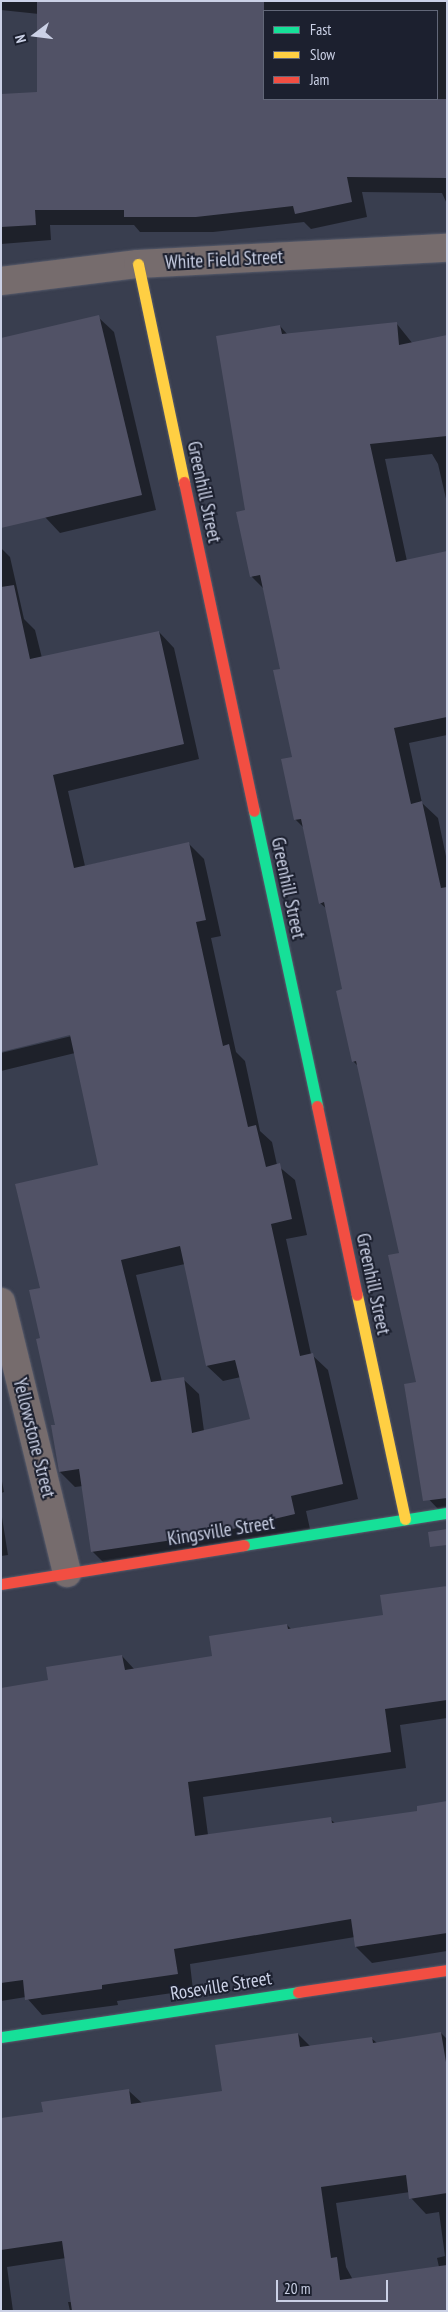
<!DOCTYPE html>
<html>
<head>
<meta charset="utf-8">
<style>
	body { margin:0 }
	#map { position:relative; width:448px; height:2312px; overflow:hidden; background:#393e4f; font-family:"PT Sans Narrow",sans-serif }
	div>[style] { position:absolute }
	.shadow>* { inset:0; background:#0007 }
	.building>* { inset:0; background:#515266 }
	.roads { filter:drop-shadow(0 0 1px #585c6c) drop-shadow(0 0 1px #585c6c) }
	.street>* { height:28px; margin:-14px; padding:0 14px; transform-origin:14px; border-radius:14px; background:#766c6d }
	.fast>* { height:11px; margin:-5.5px; padding:0 5.5px; transform-origin:5.5px; border-radius:5.5px; background:#16e098 }
	.slow>* { height:11px; margin:-5.5px; padding:0 5.5px; transform-origin:5.5px; border-radius:5.5px; background:#ffcf43 }
	.jam>* { height:11px; margin:-5.5px; padding:0 5.5px; transform-origin:5.5px; border-radius:5.5px; background:#f24e42 }
	span { translate:-50% -50%; white-space:nowrap; text-align:center; line-height:1.15; -webkit-text-stroke:4px #1c202f; paint-order:stroke }
	.street-label { font-size:19px; color:#cbd1e6 }
	.frame { position:absolute; inset:0; border:2px solid #cbd1e6; pointer-events:none }
	.legend { position:absolute; left:263px; top:10px; width:175px; height:90px; box-sizing:border-box; background:#1c202f; border:1px solid #626778; margin:0; padding:6px 9px; list-style:none; font-size:15px; color:#cbd1e6 }
	.legend li { display:flex; align-items:center; gap:10px; height:25px }
	.legend b { width:25px; border:1px solid #626778 }
	.north { position:absolute; left:10px; top:10px; width:50px; height:50px; -webkit-text-stroke:4px #1c202f; paint-order:stroke; rotate:255deg; font-size:14px; font-weight:700; line-height:20px; text-align:center; color:#cbd1e6 }
	.north::after { content:''; display:block; margin:auto; width:18px; height:22px; background:#cbd1e6; clip-path:polygon(50% 0,100% 100%,50% 72%,0 100%) }
	.scale { position:absolute; left:276px; top:2280px; width:112px; height:22px; box-sizing:border-box; border:2px solid #cbd1e6; border-top:0; padding-left:6px; font-size:15px; line-height:18px; white-space:nowrap; color:#cbd1e6; -webkit-text-stroke:4px #1c202f; paint-order:stroke }
</style>
</head>
<body>
<div id="map">
	<div class="shadow">
		<div style="clip-path:polygon(evenodd,1px 1px,447px 1px,447px 204px,442px 193px,362px 192px,367px 217px,311px 229px,304px 222px,213px 232px,140px 232px,134px 225px,50px 225px,51px 240px,1px 244px,1px 95px,38px 93px,39px 14px,1px 10px,1px 1px,264px 11px,437px 11px,437px 99px,264px 99px,264px 11px)"></div>
		<div style="clip-path:polygon(98px 317px,114px 332px,156px 510px,60px 533px,45px 517px)"></div>
		<div style="clip-path:polygon(397px 324px,413px 344px,447px 336px,447px 503px,438px 464px,432px 454px,385px 459px,407px 561px,447px 552px,447px 735px,409px 743px,422px 803px,438px 818px,447px 861px,447px 1507px,438px 1509px,423px 1493px,418px 1383px,400px 1253px,359px 1067px,353px 1061px,344px 990px,327px 909px,320px 903px,304px 828px,295px 819px,293px 758px,281px 670px,264px 589px,252px 577px,238px 513px,246px 511px,280px 326px,288px 335px)"></div>
		<div style="clip-path:polygon(evenodd,1px 548px,10px 557px,24px 619px,35px 630px,42px 658px,159px 632px,174px 648px,199px 759px,68px 791px,85px 866px,188px 843px,204px 859px,221px 936px,211px 938px,236px 1052px,245px 1061px,260px 1131px,272px 1142px,277px 1165px,295px 1180px,307px 1235px,286px 1239px,311px 1354px,328px 1370px,358px 1499px,306px 1511px,310px 1529px,108px 1567px,92px 1551px,83px 1486px,75px 1487px,60px 1472px,57px 1426px,42px 1339px,41px 1289px,99px 1166px,75px 1053px,1px 1071px,1px 1053px,76px 1035px,76px 1032px,1px 1050px,1px 548px,185px 1264px,207px 1366px,223px 1381px,241px 1377px,251px 1420px,204px 1431px,199px 1394px,183px 1379px,162px 1382px,136px 1275px,185px 1264px)"></div>
		<div style="clip-path:polygon(1px 1476px,4px 1492px,1px 1493px)"></div>
		<div style="clip-path:polygon(1px 1511px,8px 1555px,1px 1556px)"></div>
		<div style="clip-path:polygon(447px 1586px,447px 1718px,400px 1725px,406px 1768px,203px 1797px,208px 1835px,330px 1819px,336px 1824px,419px 1812px,447px 1803px,447px 1951px,372px 1963px,356px 1947px,355px 1937px,190px 1964px,193px 1990px,117px 2001px,118px 2005px,42px 2015px,26px 1997px,1px 2001px,1px 1690px,49px 1681px,122px 1656px,135px 1670px,213px 1657px,287px 1625px,291px 1629px,385px 1616px)"></div>
		<div style="clip-path:polygon(evenodd,441px 2033px,447px 2039px,447px 2311px,70px 2311px,68px 2302px,72px 2302px,66px 2258px,7px 2267px,13px 2311px,1px 2311px,1px 2119px,44px 2113px,129px 2091px,142px 2103px,223px 2092px,298px 2034px,311px 2047px,371px 2038px,377px 2043px,441px 2033px,410px 2192px,411px 2198px,426px 2214px,439px 2212px,445px 2256px,437px 2258px,439px 2267px,353px 2280px,346px 2267px,336px 2203px,410px 2192px)"></div>
	</div>
	<div class="building">
		<div style="clip-path:polygon(37px 1px,264px 1px,264px 99px,447px 99px,447px 178px,347px 177px,352px 202px,295px 214px,293px 206px,196px 217px,124px 217px,124px 210px,35px 210px,36px 225px,1px 227px,1px 94px,37px 92px)"></div>
		<div style="clip-path:polygon(99px 315px,142px 495px,1px 528px,1px 338px)"></div>
		<div style="clip-path:polygon(397px 322px,399px 345px,447px 335px,447px 436px,370px 444px,396px 562px,447px 551px,447px 717px,394px 728px,411px 804px,422px 801px,441px 888px,447px 887px,447px 1498px,423px 1501px,404px 1384px,416px 1382px,388px 1255px,399px 1253px,356px 1061px,352px 1062px,336px 991px,342px 989px,324px 902px,319px 904px,301px 819px,294px 820px,281px 759px,292px 757px,273px 670px,280px 669px,260px 575px,250px 577px,236px 512px,245px 510px,216px 336px,280px 325px,282px 334px)"></div>
		<div style="clip-path:polygon(evenodd,14px 585px,30px 659px,159px 631px,184px 744px,53px 775px,74px 868px,189px 842px,206px 920px,196px 922px,223px 1046px,229px 1044px,248px 1127px,256px 1125px,266px 1167px,280px 1163px,292px 1219px,271px 1224px,300px 1356px,313px 1353px,343px 1484px,291px 1496px,295px 1514px,207px 1535px,91px 1552px,79px 1469px,59px 1472px,51px 1425px,55px 1425px,36px 1339px,40px 1338px,29px 1290px,40px 1288px,15px 1184px,98px 1165px,70px 1035px,1px 1052px,1px 587px,14px 585px,180px 1246px,206px 1366px,235px 1360px,250px 1419px,192px 1433px,184px 1377px,151px 1382px,121px 1260px,180px 1246px)"></div>
		<div style="clip-path:polygon(447px 1529px,447px 1545px,430px 1547px,428px 1532px)"></div>
		<div style="clip-path:polygon(447px 1586px,447px 1700px,385px 1709px,391px 1752px,188px 1782px,195px 1836px,331px 1817px,332px 1823px,417px 1811px,417px 1806px,447px 1801px,447px 1933px,355px 1947px,351px 1919px,174px 1949px,178px 1974px,102px 1985px,102px 1989px,25px 2000px,23px 1980px,1px 1983px,1px 1688px,48px 1680px,46px 1667px,122px 1655px,125px 1670px,212px 1656px,209px 1636px,287px 1624px,288px 1629px,383px 1615px,380px 1595px)"></div>
		<div style="clip-path:polygon(441px 2032px,447px 2068px,447px 2193px,409px 2199px,406px 2175px,321px 2187px,331px 2258px,337px 2257px,340px 2280px,447px 2265px,447px 2311px,72px 2311px,62px 2241px,1px 2250px,1px 2118px,43px 2112px,41px 2102px,129px 2089px,131px 2104px,222px 2091px,215px 2045px,298px 2033px,300px 2047px,372px 2037px,373px 2043px)"></div>
	</div>
	<div class="roads">
		<div class="street">
			<div style="left:1px;top:281px;width:138px;rotate:-7.1deg"></div>
			<div style="left:138px;top:264px;width:309px;rotate:-3deg"></div>
			<div style="left:1px;top:1302px;width:279px;rotate:76.3deg"></div>
		</div>
		<div class="fast">
			<div style="left:254px;top:811px;width:302px;rotate:77.9deg"></div>
			<div style="left:244px;top:1545px;width:206px;rotate:-9deg"></div>
			<div style="left:1px;top:2037px;width:300px;rotate:-8.6deg"></div>
		</div>
		<div class="slow">
			<div style="left:138px;top:264px;width:223px;rotate:78.1deg"></div>
			<div style="left:357px;top:1295px;width:229px;rotate:77.9deg"></div>
		</div>
		<div class="jam">
			<div style="left:184px;top:482px;width:336px;rotate:78deg"></div>
			<div style="left:317px;top:1106px;width:193px;rotate:78.1deg"></div>
			<div style="left:1px;top:1584px;width:246px;rotate:-9.1deg"></div>
			<div style="left:298px;top:1992px;width:151px;rotate:-8.4deg"></div>
		</div>
	</div>
	<div class="street-label">
		<span style="left:224px;top:260px;rotate:-3deg">White Field Street</span>
		<span style="left:204px;top:492px;rotate:78deg">Greenhill Street</span>
		<span style="left:288px;top:888px;rotate:78deg">Greenhill Street</span>
		<span style="left:373px;top:1284px;rotate:78deg">Greenhill Street</span>
		<span style="left:34px;top:1438px;rotate:76deg">Yellowstone Street</span>
		<span style="left:221px;top:1531px;rotate:-9deg">Kingsville Street</span>
		<span style="left:221px;top:1986px;rotate:-9deg">Roseville Street</span>
	</div>
	<div class="frame"></div>
	<ul class="legend">
	<li><b style="height:6px;background:#16e098"></b>Fast</li>
	<li><b style="height:6px;background:#ffcf43"></b>Slow</li>
	<li><b style="height:6px;background:#f24e42"></b>Jam</li>
	</ul>
	<div class="north">N</div>
	<div class="scale">20 m</div>
</div>
</body>
</html>
